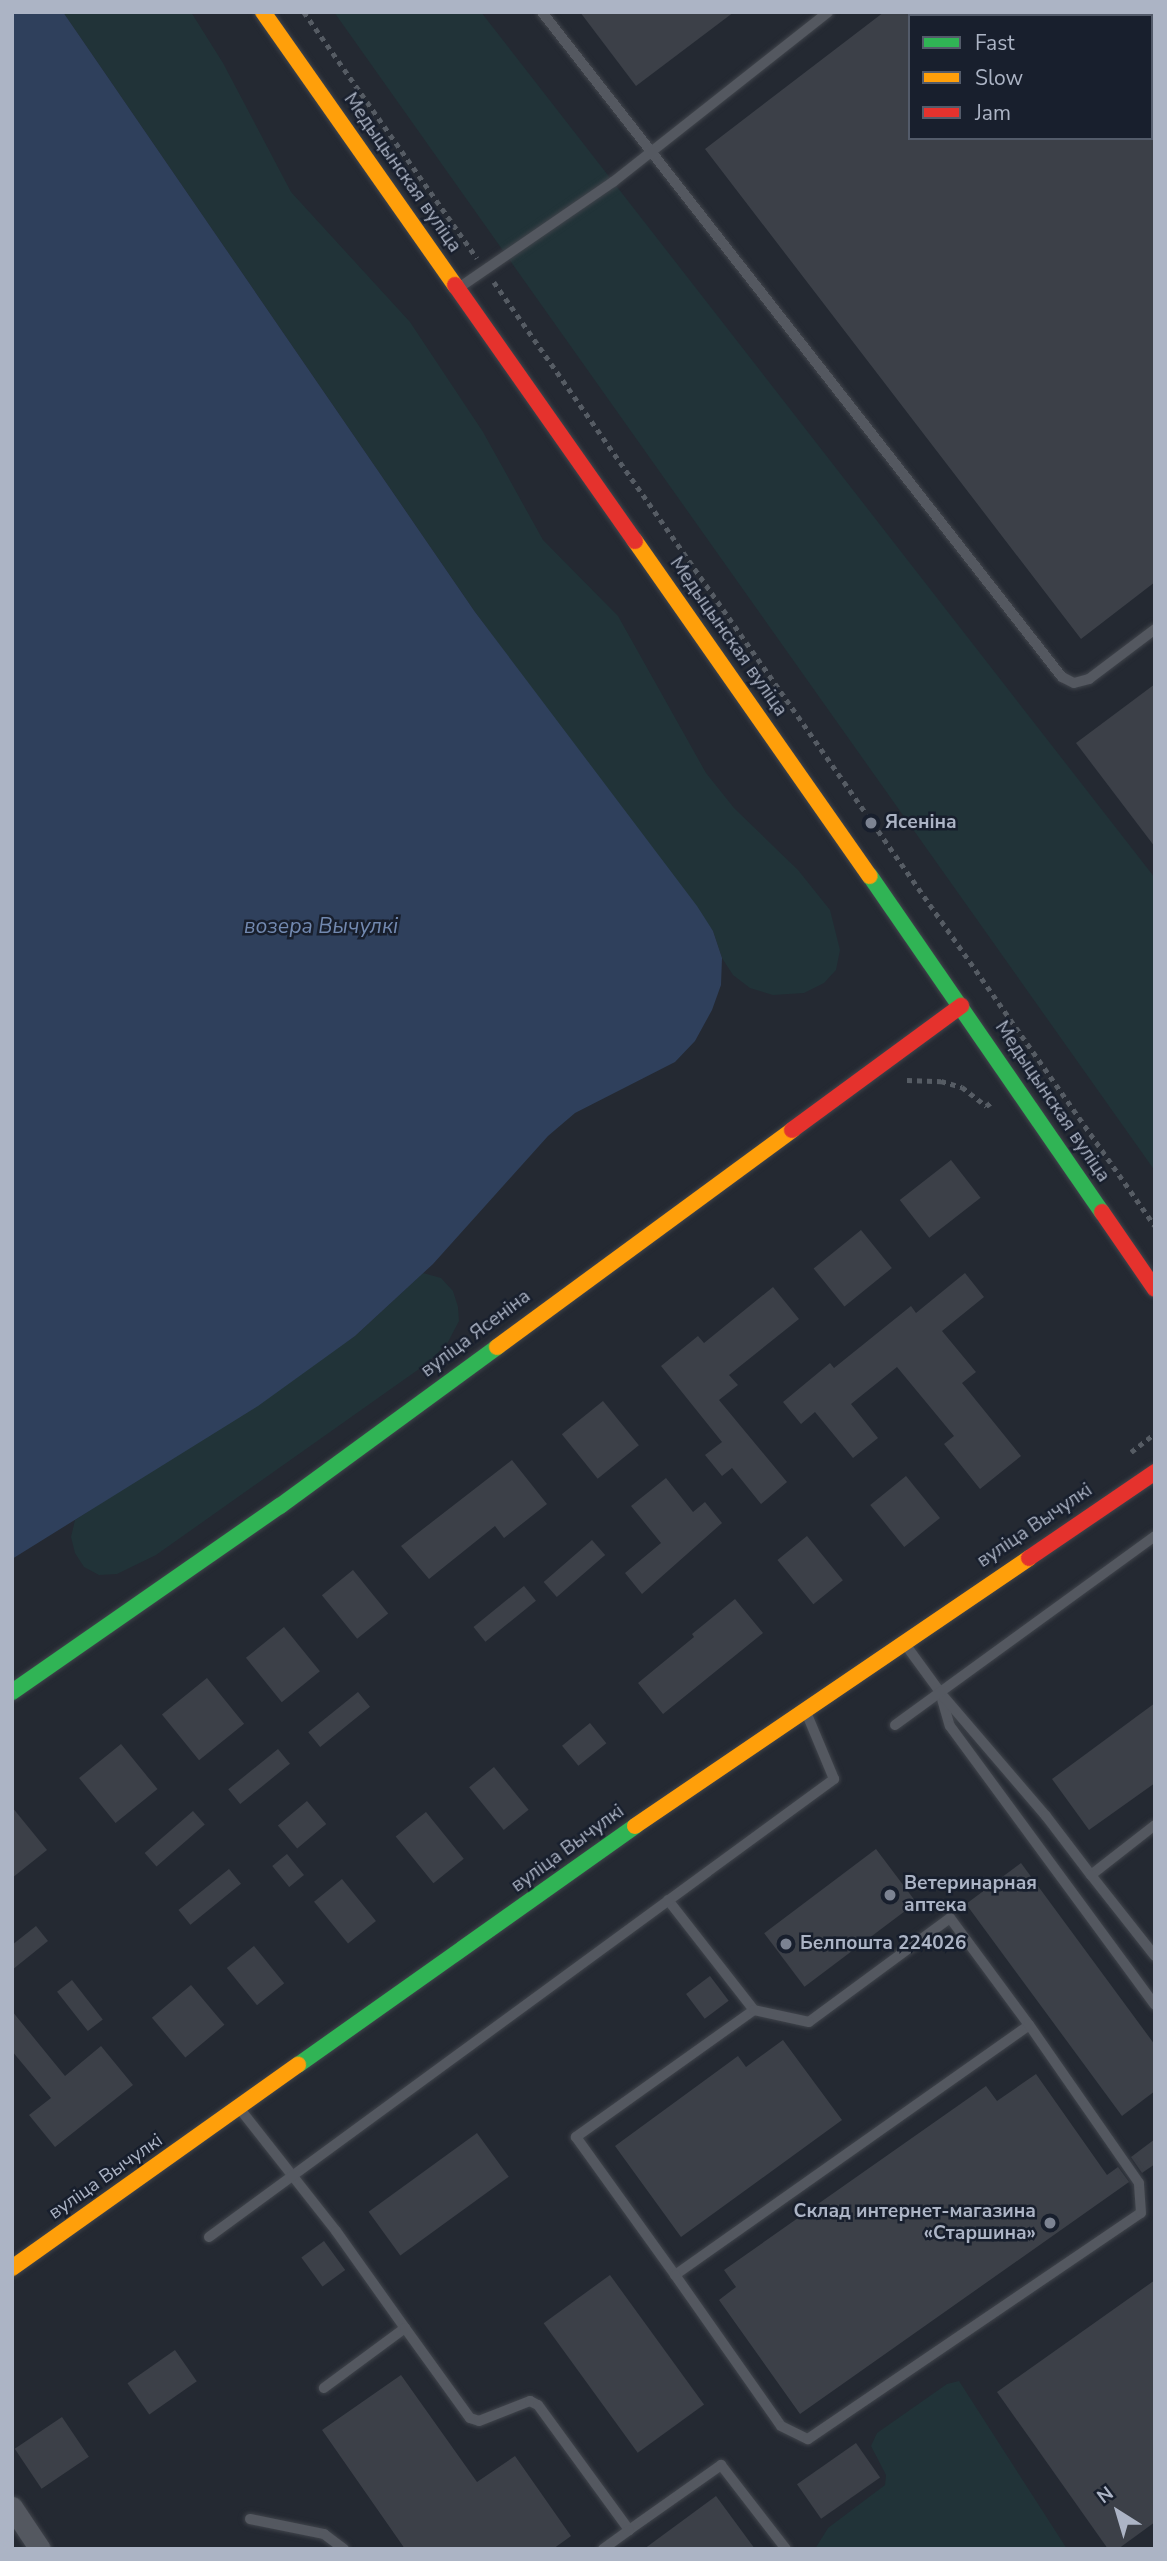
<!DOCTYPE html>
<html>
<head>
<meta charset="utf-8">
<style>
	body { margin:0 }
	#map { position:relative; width:1167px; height:2561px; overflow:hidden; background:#242932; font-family:"Nunito Sans",sans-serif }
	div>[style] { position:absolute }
	.green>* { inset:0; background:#213338 }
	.water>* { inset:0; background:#2f405c }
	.building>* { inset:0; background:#3c4048; transform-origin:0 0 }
	.path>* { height:4.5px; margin-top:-2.25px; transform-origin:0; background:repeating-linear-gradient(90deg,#565c64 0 5px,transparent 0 10px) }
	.roads { filter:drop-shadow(0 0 2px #40444b) drop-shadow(0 0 2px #40444b) }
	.lane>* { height:10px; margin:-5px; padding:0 5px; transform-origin:5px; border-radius:5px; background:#545860 }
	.street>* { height:21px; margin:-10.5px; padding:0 10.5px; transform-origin:10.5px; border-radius:10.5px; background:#545860 }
	.fast>* { height:16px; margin:-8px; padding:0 8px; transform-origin:8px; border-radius:8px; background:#30b455 }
	.slow>* { height:16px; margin:-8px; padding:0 8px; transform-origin:8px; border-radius:8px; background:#ff9f0a }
	.jam>* { height:16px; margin:-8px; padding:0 8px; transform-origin:8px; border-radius:8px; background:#e5322d }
	.dots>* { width:19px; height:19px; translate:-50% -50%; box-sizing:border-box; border:4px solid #181f2d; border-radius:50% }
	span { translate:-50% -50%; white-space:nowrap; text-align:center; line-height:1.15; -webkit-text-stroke:5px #181f2d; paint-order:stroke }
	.street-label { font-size:19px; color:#acb4c5 }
	.poi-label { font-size:19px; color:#acb4c5; font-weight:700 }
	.left { translate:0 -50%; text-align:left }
	.right { translate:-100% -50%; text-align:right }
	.water-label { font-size:21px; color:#7289b0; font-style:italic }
	.frame { position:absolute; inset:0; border:14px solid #acb4c5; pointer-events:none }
	.legend { position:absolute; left:908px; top:14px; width:245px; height:126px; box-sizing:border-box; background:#181f2d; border:2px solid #535b6a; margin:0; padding:9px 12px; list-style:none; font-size:21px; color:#acb4c5 }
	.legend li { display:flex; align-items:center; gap:14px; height:35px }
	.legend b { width:35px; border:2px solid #535b6a }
	.north { position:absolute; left:1083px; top:2477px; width:70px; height:70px; -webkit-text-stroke:5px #181f2d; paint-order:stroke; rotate:323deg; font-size:19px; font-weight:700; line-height:28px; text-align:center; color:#acb4c5 }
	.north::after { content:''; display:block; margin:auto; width:24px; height:32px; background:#acb4c5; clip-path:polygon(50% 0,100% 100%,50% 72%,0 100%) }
</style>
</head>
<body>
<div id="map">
	<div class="green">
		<div style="clip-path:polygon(63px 12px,191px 12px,223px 63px,291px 192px,410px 322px,483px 432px,543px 540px,618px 616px,706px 773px,734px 808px,798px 870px,830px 910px,840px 950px,836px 970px,824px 983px,804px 993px,773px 995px,750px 988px,733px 975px,722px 958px,713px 931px,475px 612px)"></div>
		<div style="clip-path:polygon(334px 12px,481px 12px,1155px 878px,1155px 1171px)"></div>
		<div style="clip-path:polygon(423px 1273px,441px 1278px,453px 1291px,458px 1307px,459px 1321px,448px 1342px,429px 1362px,156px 1555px,117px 1574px,99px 1575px,84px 1567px,75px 1553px,71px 1537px,75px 1520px,355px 1336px)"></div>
		<div style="clip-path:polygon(959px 2381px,1067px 2549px,815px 2549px,828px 2528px,885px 2485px,886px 2475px,871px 2446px,877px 2433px,947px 2384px)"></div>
	</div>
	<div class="water">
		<div style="clip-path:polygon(12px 12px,63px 12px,475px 612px,697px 906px,713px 931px,722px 958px,721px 985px,712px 1010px,695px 1041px,675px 1062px,575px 1113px,548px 1136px,433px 1264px,355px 1336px,258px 1406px,12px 1559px)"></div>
	</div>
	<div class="building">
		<div style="clip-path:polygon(580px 12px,734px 12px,636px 86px)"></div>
		<div style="clip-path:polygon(884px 12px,910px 12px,910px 138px,1155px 138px,1155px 582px,1081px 639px,705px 149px)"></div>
		<div style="clip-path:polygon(1155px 684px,1155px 847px,1076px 743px)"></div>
		<div style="left:951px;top:1160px;width:48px;height:65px;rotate:52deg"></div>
		<div style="left:861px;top:1230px;width:49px;height:61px;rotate:51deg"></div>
		<div style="clip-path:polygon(965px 1273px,984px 1297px,942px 1331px,976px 1372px,962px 1383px,1021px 1456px,980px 1489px,944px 1444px,954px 1436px,897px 1367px,851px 1404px,878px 1438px,853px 1458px,815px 1412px,801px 1424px,783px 1402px,830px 1363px,834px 1368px,911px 1306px,916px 1313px)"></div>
		<div style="clip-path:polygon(773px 1287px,799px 1319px,729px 1375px,738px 1385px,719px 1400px,787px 1482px,761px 1504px,732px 1468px,722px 1476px,705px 1455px,722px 1442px,661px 1366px,698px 1336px,704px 1343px)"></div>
		<div style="left:603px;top:1401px;width:57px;height:53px;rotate:51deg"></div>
		<div style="clip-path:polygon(512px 1460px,547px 1504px,504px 1538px,495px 1526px,429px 1579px,401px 1546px)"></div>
		<div style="left:906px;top:1476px;width:54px;height:46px;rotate:51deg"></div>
		<div style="clip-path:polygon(666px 1478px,693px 1512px,705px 1502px,722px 1523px,642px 1594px,625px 1573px,661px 1543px,631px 1506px)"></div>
		<div style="left:807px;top:1536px;width:57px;height:38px;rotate:51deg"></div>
		<div style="left:592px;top:1540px;width:20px;height:64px;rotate:49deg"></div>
		<div style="left:353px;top:1570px;width:56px;height:40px;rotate:51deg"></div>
		<div style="left:524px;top:1586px;width:19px;height:65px;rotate:51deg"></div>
		<div style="clip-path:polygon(735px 1599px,763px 1633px,663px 1714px,638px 1683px,694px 1637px,692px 1634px)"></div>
		<div style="left:284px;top:1627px;width:57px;height:49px;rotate:51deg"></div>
		<div style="left:207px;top:1678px;width:59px;height:58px;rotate:51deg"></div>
		<div style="left:358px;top:1692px;width:19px;height:64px;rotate:51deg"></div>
		<div style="clip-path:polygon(1155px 1703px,1155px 1783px,1089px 1830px,1052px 1779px)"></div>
		<div style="left:590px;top:1723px;width:26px;height:36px;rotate:51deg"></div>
		<div style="left:121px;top:1744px;width:58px;height:54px;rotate:51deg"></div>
		<div style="left:278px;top:1749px;width:19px;height:64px;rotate:51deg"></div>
		<div style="left:494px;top:1767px;width:55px;height:32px;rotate:51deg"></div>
		<div style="left:307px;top:1801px;width:30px;height:38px;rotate:50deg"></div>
		<div style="clip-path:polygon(12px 1807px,47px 1850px,12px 1878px)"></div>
		<div style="left:193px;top:1811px;width:18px;height:64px;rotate:49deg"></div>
		<div style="left:426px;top:1812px;width:60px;height:39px;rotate:51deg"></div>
		<div style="left:876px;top:1849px;width:67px;height:140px;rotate:53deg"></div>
		<div style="left:287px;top:1854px;width:27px;height:19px;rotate:51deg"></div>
		<div style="clip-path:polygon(1021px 1863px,1155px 2045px,1155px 2091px,1122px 2116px,966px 1904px)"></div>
		<div style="left:229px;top:1869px;width:19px;height:65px;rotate:51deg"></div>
		<div style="left:342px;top:1879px;width:54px;height:36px;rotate:51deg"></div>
		<div style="clip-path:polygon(36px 1926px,48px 1941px,12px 1970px,12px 1945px)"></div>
		<div style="left:254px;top:1946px;width:48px;height:35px;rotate:51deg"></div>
		<div style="left:710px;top:1976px;width:31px;height:30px;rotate:53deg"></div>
		<div style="left:72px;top:1980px;width:50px;height:19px;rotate:52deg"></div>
		<div style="left:191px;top:1985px;width:52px;height:51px;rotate:50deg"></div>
		<div style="clip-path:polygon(12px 2011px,65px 2076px,101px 2046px,133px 2085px,55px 2147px,29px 2115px,51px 2098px,12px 2051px)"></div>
		<div style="clip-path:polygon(783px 2040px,842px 2120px,681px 2237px,615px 2146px,738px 2056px,746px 2067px)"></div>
		<div style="clip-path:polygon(1036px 2074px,1107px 2175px,1118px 2167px,1129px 2182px,800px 2414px,719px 2300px,736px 2287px,724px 2270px,986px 2086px,997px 2101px)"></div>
		<div style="left:477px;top:2133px;width:54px;height:134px;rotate:54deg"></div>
		<div style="clip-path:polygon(1155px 2139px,1155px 2164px,1142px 2173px,1131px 2157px)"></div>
		<div style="left:324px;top:2241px;width:36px;height:28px;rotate:54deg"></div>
		<div style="left:610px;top:2275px;width:160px;height:82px;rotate:54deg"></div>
		<div style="clip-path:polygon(1155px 2280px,1155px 2522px,1118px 2549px,1108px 2549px,997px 2392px)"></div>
		<div style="left:175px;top:2350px;width:38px;height:58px;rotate:55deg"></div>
		<div style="clip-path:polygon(401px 2375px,477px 2482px,515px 2456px,571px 2536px,553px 2549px,405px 2549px,322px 2430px)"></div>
		<div style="left:62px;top:2417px;width:48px;height:57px;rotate:56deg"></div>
		<div style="left:856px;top:2443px;width:42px;height:72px;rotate:55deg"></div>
		<div style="clip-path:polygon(716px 2496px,755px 2549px,644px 2549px)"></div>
	</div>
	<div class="path">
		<div style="left:304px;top:12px;width:301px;rotate:54.9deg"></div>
		<div style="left:494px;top:282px;width:1152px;rotate:55deg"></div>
		<div style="left:907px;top:1080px;width:34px;rotate:2deg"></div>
		<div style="left:941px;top:1081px;width:22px;rotate:16deg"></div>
		<div style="left:962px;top:1087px;width:31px;rotate:38deg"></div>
		<div style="left:986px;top:1106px;width:9px;rotate:-36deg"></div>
		<div style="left:1131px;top:1452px;width:31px;rotate:-38deg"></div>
	</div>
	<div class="roads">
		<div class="lane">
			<div style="left:542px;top:12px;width:844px;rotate:51.98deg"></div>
			<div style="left:1062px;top:677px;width:13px;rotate:27deg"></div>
			<div style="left:1074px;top:683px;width:16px;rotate:-15deg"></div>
			<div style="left:1089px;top:679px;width:83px;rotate:-37.1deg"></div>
			<div style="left:460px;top:287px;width:186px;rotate:-34.5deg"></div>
			<div style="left:613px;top:182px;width:274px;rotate:-38.3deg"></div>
			<div style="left:905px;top:1644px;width:59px;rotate:53.9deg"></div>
			<div style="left:940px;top:1692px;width:35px;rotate:74deg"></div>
			<div style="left:950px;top:1726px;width:346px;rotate:53.7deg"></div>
			<div style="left:944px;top:1697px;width:157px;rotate:49.4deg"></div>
			<div style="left:1046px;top:1816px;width:74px;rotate:52.7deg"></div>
			<div style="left:1091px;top:1875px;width:81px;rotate:-38deg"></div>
			<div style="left:895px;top:1725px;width:321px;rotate:-36deg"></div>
			<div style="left:1091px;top:1875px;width:103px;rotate:51.7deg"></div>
			<div style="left:668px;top:1900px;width:140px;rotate:52deg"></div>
			<div style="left:754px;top:2010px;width:219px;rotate:144.5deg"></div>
			<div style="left:576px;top:2137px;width:170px;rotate:54.3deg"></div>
			<div style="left:675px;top:2275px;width:433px;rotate:-35.2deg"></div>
			<div style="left:1029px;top:2025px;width:133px;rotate:-126.4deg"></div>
			<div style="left:950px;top:1918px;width:175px;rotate:143.6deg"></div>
			<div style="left:809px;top:2022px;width:56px;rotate:-167.7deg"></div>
			<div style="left:240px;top:2109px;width:155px;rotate:51.8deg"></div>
			<div style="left:336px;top:2231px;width:119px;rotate:54.6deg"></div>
			<div style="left:405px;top:2328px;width:101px;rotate:143.5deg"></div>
			<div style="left:209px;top:2237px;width:775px;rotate:-36.23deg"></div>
			<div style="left:834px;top:1779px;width:73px;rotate:-112.7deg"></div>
			<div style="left:675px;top:2275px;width:184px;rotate:54.9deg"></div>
			<div style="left:781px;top:2426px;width:30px;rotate:26deg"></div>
			<div style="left:808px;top:2439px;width:402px;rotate:-34.2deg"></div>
			<div style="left:1141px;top:2213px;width:30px;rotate:-94deg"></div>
			<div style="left:1139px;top:2183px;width:193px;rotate:-124.8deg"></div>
			<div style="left:405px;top:2328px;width:111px;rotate:54.2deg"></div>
			<div style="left:470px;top:2418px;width:9px;rotate:18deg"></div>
			<div style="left:479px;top:2421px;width:55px;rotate:-21.4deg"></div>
			<div style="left:530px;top:2401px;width:9px;rotate:27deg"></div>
			<div style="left:538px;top:2405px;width:155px;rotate:53.9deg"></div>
			<div style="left:629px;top:2530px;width:113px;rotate:-35.2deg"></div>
			<div style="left:721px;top:2465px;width:106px;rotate:52.3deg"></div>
			<div style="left:250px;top:2519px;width:76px;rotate:11.5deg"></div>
			<div style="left:324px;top:2534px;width:25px;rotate:37deg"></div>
			<div style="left:603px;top:2549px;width:32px;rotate:-36deg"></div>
		</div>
		<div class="street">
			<div style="left:12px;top:2507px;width:50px;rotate:56.3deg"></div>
		</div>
		<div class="fast">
			<div style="left:870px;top:876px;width:408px;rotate:55.4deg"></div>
			<div style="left:12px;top:1692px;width:326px;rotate:-34.8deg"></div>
			<div style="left:280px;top:1506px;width:269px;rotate:-36.2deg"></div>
			<div style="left:298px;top:2065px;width:413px;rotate:-35.3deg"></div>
		</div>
		<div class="slow">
			<div style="left:263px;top:12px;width:334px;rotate:54.9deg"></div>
			<div style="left:635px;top:541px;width:409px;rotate:55deg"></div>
			<div style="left:497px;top:1347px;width:366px;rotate:-36.3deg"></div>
			<div style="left:635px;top:1826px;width:477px;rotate:-34.2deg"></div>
			<div style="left:12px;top:2268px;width:351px;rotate:-35.4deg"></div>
		</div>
		<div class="jam">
			<div style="left:455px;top:285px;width:313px;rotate:54.9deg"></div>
			<div style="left:792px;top:1130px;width:210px;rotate:-36.3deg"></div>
			<div style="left:1102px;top:1212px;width:93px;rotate:55.5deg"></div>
			<div style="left:1029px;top:1558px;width:153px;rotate:-34.3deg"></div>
		</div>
	</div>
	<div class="dots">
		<div style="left:871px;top:823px;background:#7c8392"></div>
		<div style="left:890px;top:1895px;background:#7c8392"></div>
		<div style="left:786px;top:1944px;background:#7c8392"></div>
		<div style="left:1050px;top:2223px;background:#7c8392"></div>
	</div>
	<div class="street-label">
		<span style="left:402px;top:173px;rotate:55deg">Медыцынская вуліца</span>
		<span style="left:728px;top:637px;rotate:55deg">Медыцынская вуліца</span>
		<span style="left:1052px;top:1102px;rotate:56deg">Медыцынская вуліца</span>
		<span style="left:476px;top:1334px;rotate:-37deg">вуліца Ясеніна</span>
		<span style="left:1035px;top:1526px;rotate:-34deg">вуліца Вычулкі</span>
		<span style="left:568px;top:1849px;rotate:-36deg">вуліца Вычулкі</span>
		<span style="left:106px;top:2177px;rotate:-35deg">вуліца Вычулкі</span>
	</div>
	<div class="poi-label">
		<span class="left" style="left:885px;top:823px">Ясеніна</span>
		<span class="left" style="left:904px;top:1895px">Ветеринарная<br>аптека</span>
		<span class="left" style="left:800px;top:1944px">Белпошта 224026</span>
		<span class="right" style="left:1036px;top:2223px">Склад интернет-магазина<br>«Старшина»</span>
	</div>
	<div class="water-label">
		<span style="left:321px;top:926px">возера Вычулкі</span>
	</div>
	<div class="frame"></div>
	<ul class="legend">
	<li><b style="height:9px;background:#30b455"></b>Fast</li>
	<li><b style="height:9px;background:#ff9f0a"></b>Slow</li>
	<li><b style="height:9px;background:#e5322d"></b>Jam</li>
	</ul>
	<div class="north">N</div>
</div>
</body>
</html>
